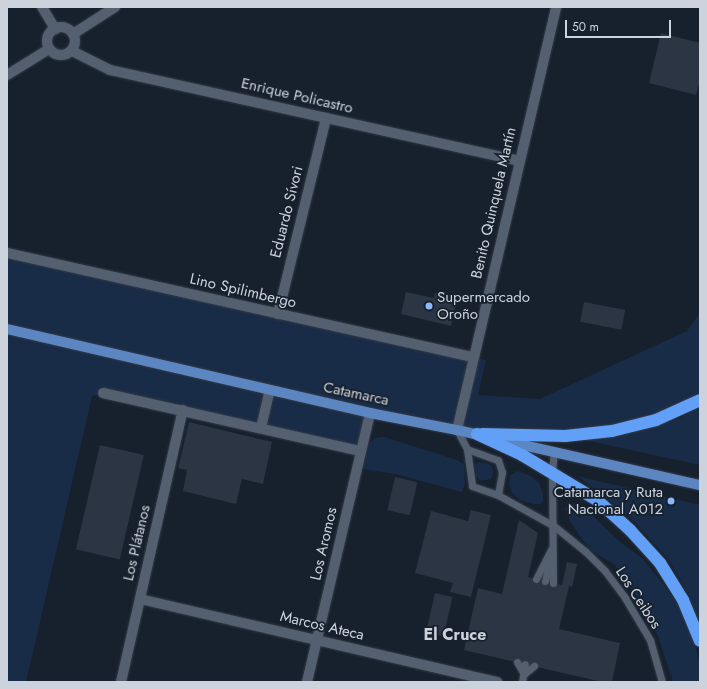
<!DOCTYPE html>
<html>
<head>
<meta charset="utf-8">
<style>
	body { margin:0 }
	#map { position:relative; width:707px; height:689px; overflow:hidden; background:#17212e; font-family:Jost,sans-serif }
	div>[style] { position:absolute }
	.green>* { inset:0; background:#192c47 }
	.building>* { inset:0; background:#2b3543; transform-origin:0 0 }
	.roads { filter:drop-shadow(0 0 1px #343a46) drop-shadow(0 0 1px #343a46) }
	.lane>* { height:7px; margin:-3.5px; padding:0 3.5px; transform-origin:3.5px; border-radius:3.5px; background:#545f6f }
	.street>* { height:10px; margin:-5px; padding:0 5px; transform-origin:5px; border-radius:5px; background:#545f6f }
	.street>.ring { margin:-5px; padding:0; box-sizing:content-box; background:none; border:10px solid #545f6f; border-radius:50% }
	.primary>* { height:10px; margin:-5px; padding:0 5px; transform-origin:5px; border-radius:5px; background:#5c86c1 }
	.highway>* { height:12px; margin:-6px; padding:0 6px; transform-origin:6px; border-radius:6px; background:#62a0f8 }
	.dots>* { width:11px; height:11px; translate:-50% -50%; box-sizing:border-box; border:2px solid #17212e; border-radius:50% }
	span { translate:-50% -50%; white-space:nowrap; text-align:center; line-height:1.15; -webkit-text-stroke:3.5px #17212e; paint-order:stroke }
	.street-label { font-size:15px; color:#ccd3dc }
	.poi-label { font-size:15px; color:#ccd3dc }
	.left { translate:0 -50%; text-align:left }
	.right { translate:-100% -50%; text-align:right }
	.neighbourhood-label { font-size:16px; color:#ccd3dc; font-weight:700 }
	.frame { position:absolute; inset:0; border:8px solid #ccd3dc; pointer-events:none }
	.scale { position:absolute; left:565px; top:20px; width:106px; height:18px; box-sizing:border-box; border:2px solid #ccd3dc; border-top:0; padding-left:5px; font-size:12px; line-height:14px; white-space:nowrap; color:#ccd3dc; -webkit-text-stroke:3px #17212e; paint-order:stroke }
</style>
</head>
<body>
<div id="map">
	<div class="green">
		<div style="clip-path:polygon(7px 253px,486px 360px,478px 395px,540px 399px,687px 331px,700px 313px,700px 400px,612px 431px,477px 434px,370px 413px,361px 451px,103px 393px,92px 396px,26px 682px,7px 682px)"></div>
		<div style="clip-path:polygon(700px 407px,700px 465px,585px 440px,633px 433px,681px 418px)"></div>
		<div style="clip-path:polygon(384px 437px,457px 460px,464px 464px,465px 483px,462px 492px,396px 474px,363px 469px,369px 444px,375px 438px)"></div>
		<div style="clip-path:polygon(478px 462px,486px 463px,492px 466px,493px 473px,491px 479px,480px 481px,476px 476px,475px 464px)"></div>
		<div style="clip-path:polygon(517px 471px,531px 476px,539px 483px,543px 493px,543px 500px,541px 504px,534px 504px,520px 500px,513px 494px,509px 484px,510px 476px)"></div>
		<div style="clip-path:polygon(577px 476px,700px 505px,700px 623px,689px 595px,669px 560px,632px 519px,599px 492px)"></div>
		<div style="clip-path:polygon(574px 503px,591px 514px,621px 543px,642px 558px,664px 585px,682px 611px,696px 648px,700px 667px,700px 682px,673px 682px,658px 636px,638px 599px,615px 565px,595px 553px,584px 542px,570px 521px,565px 508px)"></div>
	</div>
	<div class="building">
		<div style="clip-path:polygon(661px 33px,700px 43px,700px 80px,696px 95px,649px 83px)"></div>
		<div style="clip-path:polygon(406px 292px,434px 298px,435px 293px,457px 299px,451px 326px,401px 314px)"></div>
		<div style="left:584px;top:302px;width:42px;height:20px;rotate:11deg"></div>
		<div style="clip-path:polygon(189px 422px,272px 442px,263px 484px,242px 479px,236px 504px,183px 491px,187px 470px,178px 468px)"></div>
		<div style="left:100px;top:445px;width:45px;height:107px;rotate:13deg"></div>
		<div style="left:395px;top:477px;width:23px;height:34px;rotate:13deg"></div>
		<div style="clip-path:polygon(471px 510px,491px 515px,471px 597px,450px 592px,453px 583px,415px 573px,431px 511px,468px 521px)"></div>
		<div style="clip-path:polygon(519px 520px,538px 533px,528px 577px,562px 585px,567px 562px,577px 564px,572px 587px,569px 586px,559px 629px,620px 643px,612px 682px,602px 682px,464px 650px,478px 588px,502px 594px)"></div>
		<div style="left:435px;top:593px;width:18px;height:40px;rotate:13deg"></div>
	</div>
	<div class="roads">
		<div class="lane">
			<div style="left:457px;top:430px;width:21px;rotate:62deg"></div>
			<div style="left:467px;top:449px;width:33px;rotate:20deg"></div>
			<div style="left:498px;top:460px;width:13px;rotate:72deg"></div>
			<div style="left:502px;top:472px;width:23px;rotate:100deg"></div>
			<div style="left:467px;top:449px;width:37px;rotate:82deg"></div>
			<div style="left:472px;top:486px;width:28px;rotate:19deg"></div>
			<div style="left:498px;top:495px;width:64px;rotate:29deg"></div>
			<div style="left:554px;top:526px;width:40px;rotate:39deg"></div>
			<div style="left:585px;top:551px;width:28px;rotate:45deg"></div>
			<div style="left:605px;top:571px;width:34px;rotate:53deg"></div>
			<div style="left:625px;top:598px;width:49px;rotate:59.2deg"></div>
			<div style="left:650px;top:640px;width:44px;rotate:74.1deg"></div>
			<div style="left:536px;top:579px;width:34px;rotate:-63deg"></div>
			<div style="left:545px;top:581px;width:23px;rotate:-77deg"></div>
			<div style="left:553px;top:583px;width:110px;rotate:-90.5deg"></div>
			<div style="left:552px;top:473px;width:21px;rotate:-85deg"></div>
			<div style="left:517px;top:662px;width:14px;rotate:60deg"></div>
			<div style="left:524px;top:674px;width:13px;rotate:-39deg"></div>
			<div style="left:522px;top:682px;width:18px;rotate:-81deg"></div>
		</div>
		<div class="street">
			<div style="left:42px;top:7px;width:26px;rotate:59deg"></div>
			<div class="ring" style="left:47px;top:27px;width:18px;height:18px"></div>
			<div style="left:73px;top:34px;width:50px;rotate:-32.7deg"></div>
			<div style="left:72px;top:51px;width:42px;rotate:26.6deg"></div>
			<div style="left:110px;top:70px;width:419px;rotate:12.5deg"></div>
			<div style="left:7px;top:75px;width:49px;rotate:-31.8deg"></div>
			<div style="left:7px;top:253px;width:477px;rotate:12.6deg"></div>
			<div style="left:278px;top:314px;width:202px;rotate:-76.2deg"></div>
			<div style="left:103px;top:393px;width:264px;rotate:12.7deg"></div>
			<div style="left:261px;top:428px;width:39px;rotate:-77deg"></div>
			<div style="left:457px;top:430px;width:434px;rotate:-76.8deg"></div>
			<div style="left:140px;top:599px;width:367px;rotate:13.1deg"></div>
			<div style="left:121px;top:682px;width:279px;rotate:-77.2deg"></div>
			<div style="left:307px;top:682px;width:276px;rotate:-76.8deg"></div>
		</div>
		<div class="primary">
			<div style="left:7px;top:329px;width:373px;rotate:13deg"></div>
			<div style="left:370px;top:413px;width:89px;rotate:11.1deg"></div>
			<div style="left:457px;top:430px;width:249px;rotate:12.8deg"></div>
		</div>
		<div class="highway">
			<div style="left:477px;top:434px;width:50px;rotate:25deg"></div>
			<div style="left:522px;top:455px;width:87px;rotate:31deg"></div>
			<div style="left:597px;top:500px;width:45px;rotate:42.3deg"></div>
			<div style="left:630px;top:530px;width:45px;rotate:47.7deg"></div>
			<div style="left:660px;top:563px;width:44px;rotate:58.1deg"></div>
			<div style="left:683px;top:600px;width:44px;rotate:67.5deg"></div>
			<div style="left:482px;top:434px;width:83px;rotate:1.4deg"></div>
			<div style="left:565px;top:436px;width:47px;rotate:-6.1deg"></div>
			<div style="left:612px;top:431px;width:45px;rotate:-14deg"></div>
			<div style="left:656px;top:420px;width:48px;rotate:-24.4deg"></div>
		</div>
	</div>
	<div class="dots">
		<div style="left:429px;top:306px;background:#8bbafc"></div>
		<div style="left:671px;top:501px;background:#8bbafc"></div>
	</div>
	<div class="street-label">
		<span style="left:297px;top:96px;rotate:13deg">Enrique Policastro</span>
		<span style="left:494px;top:203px;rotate:-77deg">Benito Quinquela Martín</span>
		<span style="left:287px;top:212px;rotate:-76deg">Eduardo Sívori</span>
		<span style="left:243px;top:291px;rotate:13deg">Lino Spilimbergo</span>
		<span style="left:356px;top:394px;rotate:12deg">Catamarca</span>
		<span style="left:137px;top:543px;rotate:-77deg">Los Plátanos</span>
		<span style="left:324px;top:544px;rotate:-77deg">Los Aromos</span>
		<span style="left:638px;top:598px;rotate:57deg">Los Ceibos</span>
		<span style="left:322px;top:626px;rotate:13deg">Marcos Ateca</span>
	</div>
	<div class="poi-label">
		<span class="left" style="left:437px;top:306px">Supermercado<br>Oroño</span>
		<span class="right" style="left:663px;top:501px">Catamarca y Ruta<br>Nacional A012</span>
	</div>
	<div class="neighbourhood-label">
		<span style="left:455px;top:635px">El Cruce</span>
	</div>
	<div class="frame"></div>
	<div class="scale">50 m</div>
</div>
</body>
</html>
